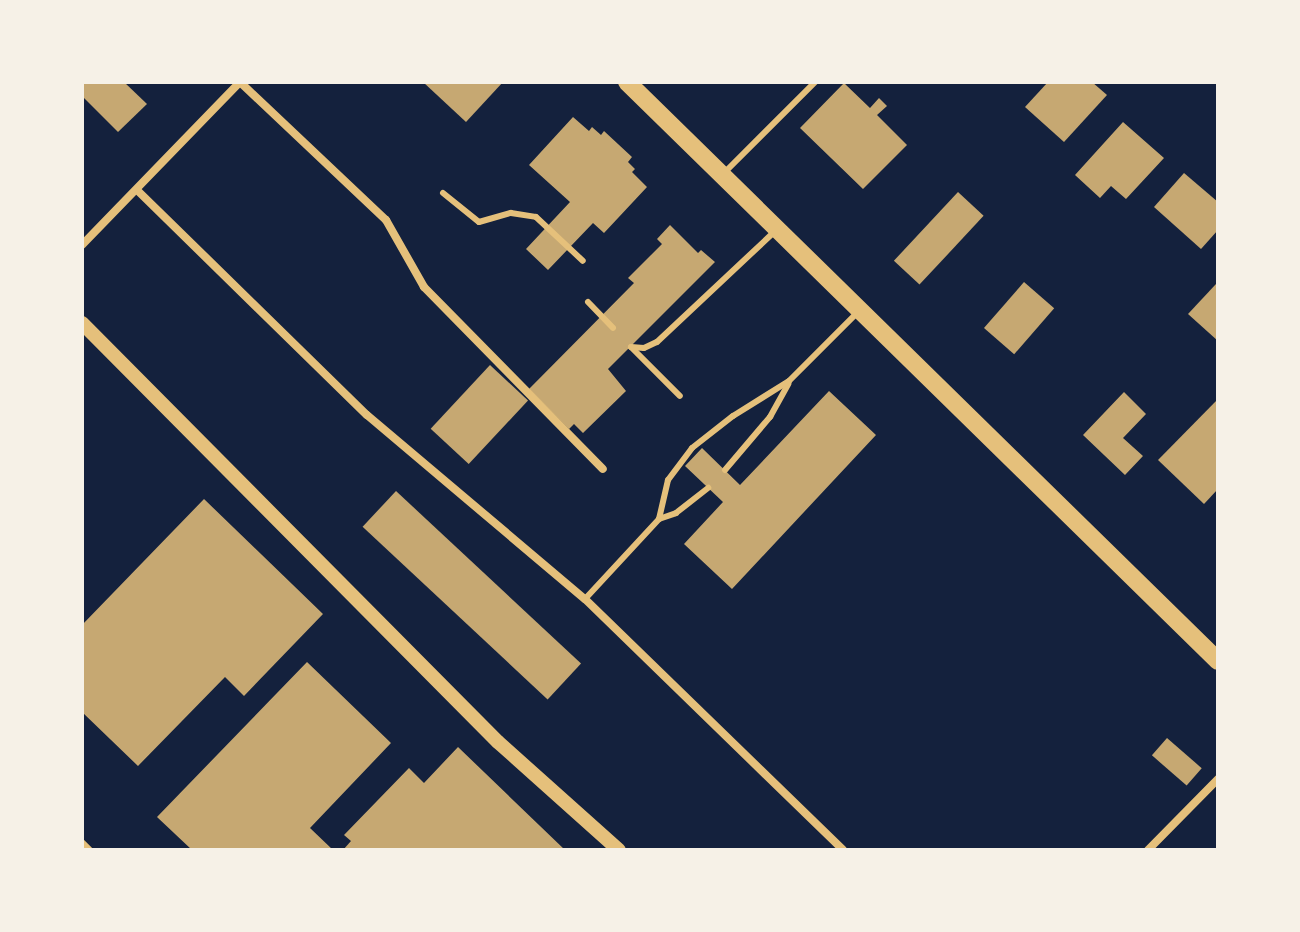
<!DOCTYPE html>
<html>
<head>
<meta charset="utf-8">
<style>
	body { margin:0 }
	#map { position:relative; width:1300px; height:932px; overflow:hidden; background:#14213d; font-family:Karla,sans-serif }
	div>[style] { position:absolute }
	.building>* { inset:0; background:#c6a872; transform-origin:0 0 }
	.service>* { height:6px; margin:-3px; padding:0 3px; transform-origin:3px; border-radius:3px; background:#e5c07b }
	.minor>* { height:8px; margin:-4px; padding:0 4px; transform-origin:4px; border-radius:4px; background:#e5c07b }
	.tertiary>* { height:14px; margin:-7px; padding:0 7px; transform-origin:7px; border-radius:7px; background:#e5c07b }
	.primary>* { height:18px; margin:-9px; padding:0 9px; transform-origin:9px; border-radius:9px; background:#e5c07b }
	span { translate:-50% -50%; white-space:nowrap; text-align:center; line-height:1.15; -webkit-text-stroke:7px #f6f1e7; paint-order:stroke }
	.frame { position:absolute; inset:0; border:84px solid #f6f1e7; pointer-events:none }
</style>
</head>
<body>
<div id="map">
	<div class="building">
		<div style="clip-path:polygon(82px 82px,124px 82px,147px 104px,118px 132px,82px 96px)"></div>
		<div style="clip-path:polygon(423px 82px,503px 82px,466px 122px)"></div>
		<div style="clip-path:polygon(1048px 82px,1092px 82px,1107px 95px,1064px 142px,1025px 107px)"></div>
		<div style="clip-path:polygon(844px 83px,870px 108px,879px 98px,887px 106px,877px 115px,907px 145px,863px 189px,800px 128px)"></div>
		<div style="clip-path:polygon(573px 117px,589px 131px,592px 127px,601px 135px,604px 131px,632px 157px,628px 162px,635px 169px,632px 172px,647px 187px,604px 233px,593px 223px,548px 270px,526px 249px,570px 202px,529px 165px)"></div>
		<div style="clip-path:polygon(1123px 122px,1164px 158px,1126px 199px,1111px 186px,1100px 198px,1075px 175px)"></div>
		<div style="clip-path:polygon(1184px 173px,1218px 202px,1218px 230px,1201px 249px,1154px 207px)"></div>
		<div style="left:958px;top:192px;width:35px;height:94px;rotate:43deg"></div>
		<div style="clip-path:polygon(670px 225px,698px 253px,701px 250px,715px 262px,608px 369px,626px 391px,583px 433px,574px 424px,569px 429px,529px 389px,634px 283px,628px 278px,662px 244px,657px 239px)"></div>
		<div style="left:1024px;top:282px;width:40px;height:61px;rotate:41deg"></div>
		<div style="clip-path:polygon(1216px 284px,1218px 286px,1218px 341px,1188px 314px)"></div>
		<div style="left:490px;top:365px;width:52px;height:87px;rotate:43deg"></div>
		<div style="clip-path:polygon(829px 391px,876px 435px,732px 589px,684px 544px,723px 502px,685px 466px,702px 448px,740px 485px)"></div>
		<div style="clip-path:polygon(1124px 392px,1146px 414px,1123px 438px,1143px 456px,1125px 475px,1083px 435px)"></div>
		<div style="clip-path:polygon(1218px 399px,1218px 489px,1204px 504px,1158px 460px)"></div>
		<div style="left:396px;top:491px;width:253px;height:49px;rotate:43deg"></div>
		<div style="clip-path:polygon(204px 499px,323px 614px,244px 696px,225px 677px,138px 766px,82px 712px,82px 625px)"></div>
		<div style="clip-path:polygon(307px 662px,391px 743px,310px 828px,333px 850px,192px 850px,157px 817px)"></div>
		<div style="left:1167px;top:738px;width:46px;height:23px;rotate:41deg"></div>
		<div style="clip-path:polygon(458px 747px,565px 850px,343px 850px,351px 841px,344px 835px,409px 768px,424px 783px)"></div>
	</div>
	<div class="service">
		<div style="left:724px;top:173px;width:129px;rotate:-45deg"></div>
		<div style="left:443px;top:193px;width:46px;rotate:38.9deg"></div>
		<div style="left:479px;top:222px;width:33px;rotate:-16deg"></div>
		<div style="left:511px;top:213px;width:25px;rotate:9deg"></div>
		<div style="left:536px;top:217px;width:64px;rotate:43.1deg"></div>
		<div style="left:588px;top:302px;width:36px;rotate:46deg"></div>
		<div style="left:631px;top:347px;width:13px;rotate:4deg"></div>
		<div style="left:644px;top:348px;width:14px;rotate:-25deg"></div>
		<div style="left:657px;top:342px;width:161px;rotate:-43.2deg"></div>
		<div style="left:631px;top:347px;width:69px;rotate:45deg"></div>
		<div style="left:725px;top:470px;width:70px;rotate:-49.7deg"></div>
		<div style="left:770px;top:417px;width:38px;rotate:-61deg"></div>
		<div style="left:659px;top:519px;width:18px;rotate:-19deg"></div>
		<div style="left:676px;top:513px;width:41px;rotate:-38deg"></div>
		<div style="left:585px;top:599px;width:109px;rotate:-47.2deg"></div>
		<div style="left:659px;top:519px;width:40px;rotate:-77deg"></div>
		<div style="left:668px;top:480px;width:40px;rotate:-53deg"></div>
		<div style="left:692px;top:448px;width:52px;rotate:-38deg"></div>
		<div style="left:733px;top:416px;width:66px;rotate:-32deg"></div>
		<div style="left:789px;top:381px;width:98px;rotate:-45deg"></div>
		<div style="left:82px;top:842px;width:11px;rotate:45deg"></div>
	</div>
	<div class="minor">
		<div style="left:240px;top:82px;width:201px;rotate:43.4deg"></div>
		<div style="left:386px;top:220px;width:77px;rotate:60.4deg"></div>
		<div style="left:424px;top:287px;width:255px;rotate:45.5deg"></div>
		<div style="left:138px;top:191px;width:320px;rotate:44.4deg"></div>
		<div style="left:367px;top:415px;width:285px;rotate:40.2deg"></div>
		<div style="left:585px;top:599px;width:360px;rotate:44.2deg"></div>
		<div style="left:82px;top:245px;width:227px;rotate:-45.9deg"></div>
		<div style="left:1148px;top:850px;width:100px;rotate:-45.4deg"></div>
	</div>
	<div class="tertiary">
		<div style="left:82px;top:323px;width:590px;rotate:45.21deg"></div>
		<div style="left:498px;top:742px;width:162px;rotate:41.8deg"></div>
	</div>
	<div class="primary">
		<div style="left:627px;top:82px;width:827px;rotate:44.41deg"></div>
	</div>
	<div class="frame"></div>
</div>
</body>
</html>
